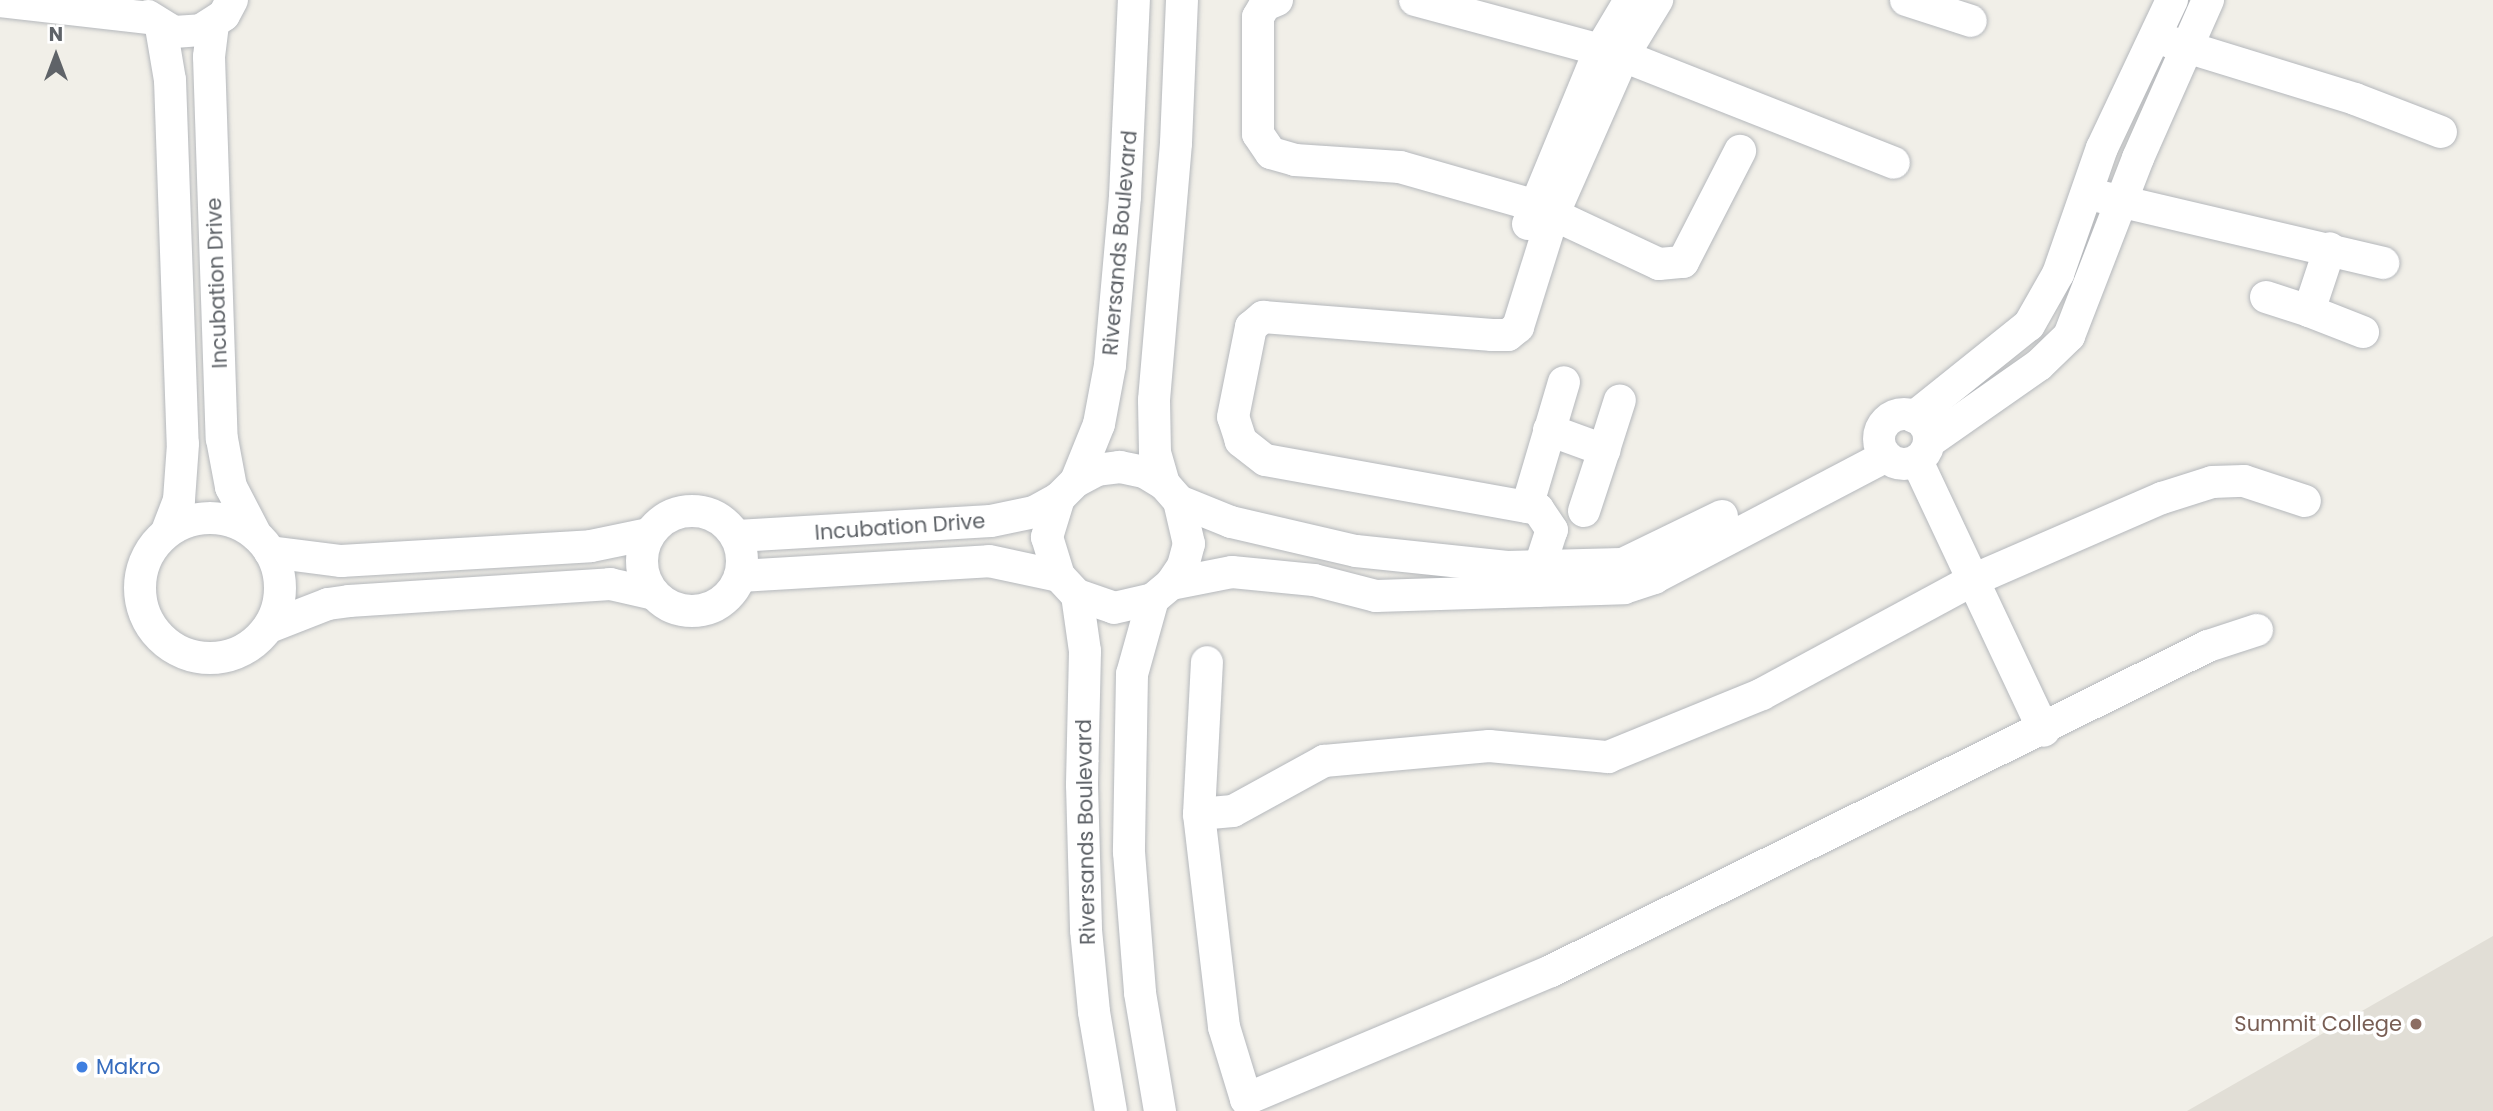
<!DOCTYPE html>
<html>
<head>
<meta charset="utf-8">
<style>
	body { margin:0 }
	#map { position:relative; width:2493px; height:1111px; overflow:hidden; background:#f1efe8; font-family:Poppins,sans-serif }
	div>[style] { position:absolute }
	.education>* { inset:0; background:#e1ded6 }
	.roads { filter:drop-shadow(0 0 2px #b5b8bc) drop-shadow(0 0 2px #b5b8bc) }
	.minor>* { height:32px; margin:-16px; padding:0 16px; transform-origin:16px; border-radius:16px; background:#fff }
	.minor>.ring { margin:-16px; padding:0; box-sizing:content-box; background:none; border:32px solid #fff; border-radius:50% }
	.dots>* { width:19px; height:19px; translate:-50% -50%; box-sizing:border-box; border:4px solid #fff; border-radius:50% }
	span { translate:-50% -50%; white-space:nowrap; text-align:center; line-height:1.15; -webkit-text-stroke:7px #fff; paint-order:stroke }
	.street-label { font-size:21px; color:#5f6368 }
	.education-label { font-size:21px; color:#785e54 }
	.right { translate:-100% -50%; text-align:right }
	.shop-label { font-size:21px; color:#366cbe }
	.left { translate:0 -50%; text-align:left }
	.north { position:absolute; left:21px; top:21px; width:70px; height:70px; -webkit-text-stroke:5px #fff; paint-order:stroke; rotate:0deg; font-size:19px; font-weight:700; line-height:28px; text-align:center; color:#5f6368 }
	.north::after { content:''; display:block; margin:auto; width:24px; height:32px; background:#5f6368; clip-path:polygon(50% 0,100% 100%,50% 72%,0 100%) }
</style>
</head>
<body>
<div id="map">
	<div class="education">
		<div style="clip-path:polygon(2493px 936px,2493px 1111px,2187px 1111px)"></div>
	</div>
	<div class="roads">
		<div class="minor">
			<div style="left:1277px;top:0;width:13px;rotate:157deg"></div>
			<div style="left:1265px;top:5px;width:14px;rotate:120deg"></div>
			<div style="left:1258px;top:17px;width:117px;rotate:90deg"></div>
			<div style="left:1258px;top:134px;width:23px;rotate:56deg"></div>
			<div style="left:1271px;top:153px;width:25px;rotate:16deg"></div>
			<div style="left:1295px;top:160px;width:105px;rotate:3.8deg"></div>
			<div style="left:1400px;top:167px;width:138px;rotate:15.9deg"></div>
			<div style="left:1533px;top:205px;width:139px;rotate:25.1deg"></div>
			<div style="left:1659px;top:264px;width:24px;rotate:-5deg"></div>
			<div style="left:1683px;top:262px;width:125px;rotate:-62.8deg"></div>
			<div style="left:1415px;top:0;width:215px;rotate:15.1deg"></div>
			<div style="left:1623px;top:56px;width:291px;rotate:21.5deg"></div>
			<div style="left:1906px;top:0;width:68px;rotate:17.9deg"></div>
			<div style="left:0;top:1px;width:150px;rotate:6.5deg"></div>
			<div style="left:148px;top:16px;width:31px;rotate:32deg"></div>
			<div style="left:174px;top:32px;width:27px;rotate:-4deg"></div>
			<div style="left:201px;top:30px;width:27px;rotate:-33deg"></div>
			<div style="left:224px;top:15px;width:17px;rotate:-62deg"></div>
			<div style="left:213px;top:24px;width:33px;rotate:97deg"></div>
			<div style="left:209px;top:57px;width:382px;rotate:88.1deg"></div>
			<div style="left:222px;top:439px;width:49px;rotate:79.4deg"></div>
			<div style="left:231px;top:487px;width:54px;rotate:62.5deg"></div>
			<div style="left:161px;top:27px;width:54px;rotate:80.4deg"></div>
			<div style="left:170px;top:80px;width:364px;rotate:88deg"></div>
			<div style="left:183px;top:444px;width:56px;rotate:94.1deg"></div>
			<div style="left:179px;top:500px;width:34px;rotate:111deg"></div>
			<div style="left:2170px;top:42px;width:194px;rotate:17.1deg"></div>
			<div style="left:2355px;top:99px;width:92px;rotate:21deg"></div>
			<div style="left:2102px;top:197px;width:289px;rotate:13.2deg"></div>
			<div style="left:1528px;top:224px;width:186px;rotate:-67.6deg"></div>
			<div style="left:1599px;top:52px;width:61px;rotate:-59.2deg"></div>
			<div style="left:2266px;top:297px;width:45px;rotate:18deg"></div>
			<div style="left:2309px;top:311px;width:66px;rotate:-71.6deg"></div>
			<div style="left:2309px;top:311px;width:58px;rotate:21.3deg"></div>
			<div class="ring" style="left:1879px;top:414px;width:18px;height:18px"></div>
			<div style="left:1914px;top:417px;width:147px;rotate:-38.7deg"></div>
			<div style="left:2029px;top:325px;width:59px;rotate:-60.4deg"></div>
			<div style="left:2058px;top:274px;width:133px;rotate:-70.8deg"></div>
			<div style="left:2102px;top:148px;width:164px;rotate:-64.7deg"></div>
			<div style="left:1549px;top:430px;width:59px;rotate:20deg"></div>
			<div style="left:1604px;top:450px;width:52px;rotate:-72.3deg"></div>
			<div style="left:1929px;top:442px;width:134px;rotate:-35deg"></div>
			<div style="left:2039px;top:365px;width:42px;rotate:-44deg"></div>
			<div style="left:2069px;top:336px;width:191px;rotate:-68.8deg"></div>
			<div style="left:2138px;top:158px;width:173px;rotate:-66.1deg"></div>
			<div style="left:1917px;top:461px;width:298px;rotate:64.8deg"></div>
			<div style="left:1076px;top:481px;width:61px;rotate:-68deg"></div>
			<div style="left:1099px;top:424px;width:60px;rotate:-79.4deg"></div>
			<div style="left:1110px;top:365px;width:170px;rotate:-84.9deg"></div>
			<div style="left:1125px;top:196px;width:196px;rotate:-87.4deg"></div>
			<div style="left:1164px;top:484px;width:32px;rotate:-106deg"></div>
			<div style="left:1155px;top:453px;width:53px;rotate:-91.1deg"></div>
			<div style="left:1154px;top:400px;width:258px;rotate:-85.1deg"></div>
			<div style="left:1176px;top:143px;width:143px;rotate:-87.6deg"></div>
			<div style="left:1179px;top:501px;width:56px;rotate:22deg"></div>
			<div style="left:1231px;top:522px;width:128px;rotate:13.1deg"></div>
			<div style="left:1356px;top:551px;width:152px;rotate:6deg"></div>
			<div style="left:1507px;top:567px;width:116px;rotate:-1.5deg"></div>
			<div style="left:1623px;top:564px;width:110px;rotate:-25.9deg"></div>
			<div style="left:1527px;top:507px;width:130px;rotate:-73.5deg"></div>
			<div class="ring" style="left:642px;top:511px;width:68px;height:68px"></div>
			<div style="left:1584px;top:511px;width:64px;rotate:-71.8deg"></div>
			<div class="ring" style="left:140px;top:518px;width:108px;height:108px"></div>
			<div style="left:737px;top:536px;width:254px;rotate:-3.4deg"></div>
			<div style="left:991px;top:521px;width:44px;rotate:-11.8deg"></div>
			<div style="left:1034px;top:512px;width:29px;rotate:-29deg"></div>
			<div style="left:270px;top:552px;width:72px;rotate:7.2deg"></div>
			<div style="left:341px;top:561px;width:250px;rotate:-3.4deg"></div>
			<div style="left:591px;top:546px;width:59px;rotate:-11.7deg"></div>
			<div style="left:740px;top:576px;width:249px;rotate:-3.4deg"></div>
			<div style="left:989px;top:561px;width:72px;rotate:12.1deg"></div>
			<div style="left:1171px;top:584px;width:22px;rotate:-56deg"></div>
			<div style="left:1183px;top:566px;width:23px;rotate:-75deg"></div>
			<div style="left:1189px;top:544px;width:44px;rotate:-103.1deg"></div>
			<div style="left:1179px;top:501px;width:23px;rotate:-131deg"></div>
			<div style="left:1164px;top:484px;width:23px;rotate:-149deg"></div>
			<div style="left:1144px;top:472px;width:25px;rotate:-168deg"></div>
			<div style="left:1120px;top:467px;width:23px;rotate:173deg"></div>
			<div style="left:1097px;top:470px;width:24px;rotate:152deg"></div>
			<div style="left:1076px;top:481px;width:24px;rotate:135deg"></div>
			<div style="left:1059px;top:498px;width:41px;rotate:107.1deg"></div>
			<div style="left:1047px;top:537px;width:41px;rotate:72.9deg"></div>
			<div style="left:1059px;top:576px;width:26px;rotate:47deg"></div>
			<div style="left:1077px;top:595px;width:39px;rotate:19deg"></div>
			<div style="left:1114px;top:608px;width:40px;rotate:-13deg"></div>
			<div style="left:1153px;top:599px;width:23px;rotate:-40deg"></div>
			<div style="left:1171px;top:584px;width:62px;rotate:-11.1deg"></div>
			<div style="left:1232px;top:572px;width:82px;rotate:5.6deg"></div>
			<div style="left:1314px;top:580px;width:64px;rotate:14.5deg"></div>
			<div style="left:1376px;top:596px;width:248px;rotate:-1.8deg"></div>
			<div style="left:1624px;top:588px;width:32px;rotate:-18deg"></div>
			<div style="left:1654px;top:578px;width:262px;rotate:-27.7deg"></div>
			<div style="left:1538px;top:591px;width:25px;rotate:-85deg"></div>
			<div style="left:1540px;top:566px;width:38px;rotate:-72deg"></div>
			<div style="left:1552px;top:530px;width:25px;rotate:-124deg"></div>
			<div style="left:1538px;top:509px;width:277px;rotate:-169.8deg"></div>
			<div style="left:1265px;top:460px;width:31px;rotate:-142deg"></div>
			<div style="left:1241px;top:441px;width:25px;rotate:-108deg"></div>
			<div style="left:1233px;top:417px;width:92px;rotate:-78.7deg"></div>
			<div style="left:1251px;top:327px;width:16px;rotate:-40deg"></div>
			<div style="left:1263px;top:317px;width:230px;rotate:4.5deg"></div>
			<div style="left:1492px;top:335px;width:16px"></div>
			<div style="left:1508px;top:335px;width:13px;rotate:-39deg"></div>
			<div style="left:1518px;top:327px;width:117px;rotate:-72.6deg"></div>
			<div style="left:1553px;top:215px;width:174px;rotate:-66.2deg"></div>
			<div style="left:1623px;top:56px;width:66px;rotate:-58.7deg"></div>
			<div style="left:1077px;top:595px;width:57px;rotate:81.9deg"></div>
			<div style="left:1085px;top:651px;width:134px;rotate:91.3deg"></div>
			<div style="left:1082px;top:785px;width:145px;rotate:88.4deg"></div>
			<div style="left:1086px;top:930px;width:82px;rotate:84.4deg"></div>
			<div style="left:1094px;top:1012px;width:100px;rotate:80.3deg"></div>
			<div style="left:1153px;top:599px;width:78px;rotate:105.6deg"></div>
			<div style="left:1132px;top:674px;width:178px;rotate:91deg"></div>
			<div style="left:1129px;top:852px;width:141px;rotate:85.5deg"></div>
			<div style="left:1140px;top:993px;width:120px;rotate:80.4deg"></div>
			<div style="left:269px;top:627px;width:63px;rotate:-21.3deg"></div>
			<div style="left:328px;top:604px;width:21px;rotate:-8deg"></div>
			<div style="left:349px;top:601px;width:262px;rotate:-3.7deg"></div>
			<div style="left:610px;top:584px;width:45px;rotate:12.8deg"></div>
			<div style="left:2257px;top:630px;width:52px;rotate:161.9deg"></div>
			<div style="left:2208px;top:646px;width:733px;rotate:153.68deg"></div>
			<div style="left:1551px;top:971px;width:331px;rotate:157.2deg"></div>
			<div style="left:1246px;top:1099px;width:75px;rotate:-107deg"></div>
			<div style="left:1224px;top:1027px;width:214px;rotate:-96.7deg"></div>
			<div style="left:1199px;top:814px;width:34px;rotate:-5deg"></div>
			<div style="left:1233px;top:811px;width:104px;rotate:-28.8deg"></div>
			<div style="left:1324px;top:761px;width:166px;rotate:-5.2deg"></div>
			<div style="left:1489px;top:746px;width:120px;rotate:5.3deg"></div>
			<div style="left:1608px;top:757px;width:166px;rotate:-22.2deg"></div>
			<div style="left:1762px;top:694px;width:240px;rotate:-28.4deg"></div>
			<div style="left:1973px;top:580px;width:206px;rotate:-23.5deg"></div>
			<div style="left:2162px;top:498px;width:52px;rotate:-17.7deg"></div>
			<div style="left:2212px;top:482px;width:32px;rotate:-2deg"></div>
			<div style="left:2244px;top:481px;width:64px;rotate:18.2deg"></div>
			<div style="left:1199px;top:814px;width:152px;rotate:-87deg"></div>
		</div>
	</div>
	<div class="dots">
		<div style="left:2416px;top:1024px;background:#8d6e63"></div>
		<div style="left:82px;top:1067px;background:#3f7fe0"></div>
	</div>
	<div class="street-label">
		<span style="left:1120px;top:243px;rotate:-85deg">Riversands Boulevard</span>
		<span style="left:217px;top:283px;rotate:-92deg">Incubation Drive</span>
		<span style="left:900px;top:527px;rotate:-4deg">Incubation Drive</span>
		<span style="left:1086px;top:832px;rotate:-91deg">Riversands Boulevard</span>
	</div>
	<div class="education-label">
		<span class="right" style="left:2402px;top:1024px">Summit College</span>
	</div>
	<div class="shop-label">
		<span class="left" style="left:96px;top:1067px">Makro</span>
	</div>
	<div class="north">N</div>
</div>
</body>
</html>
